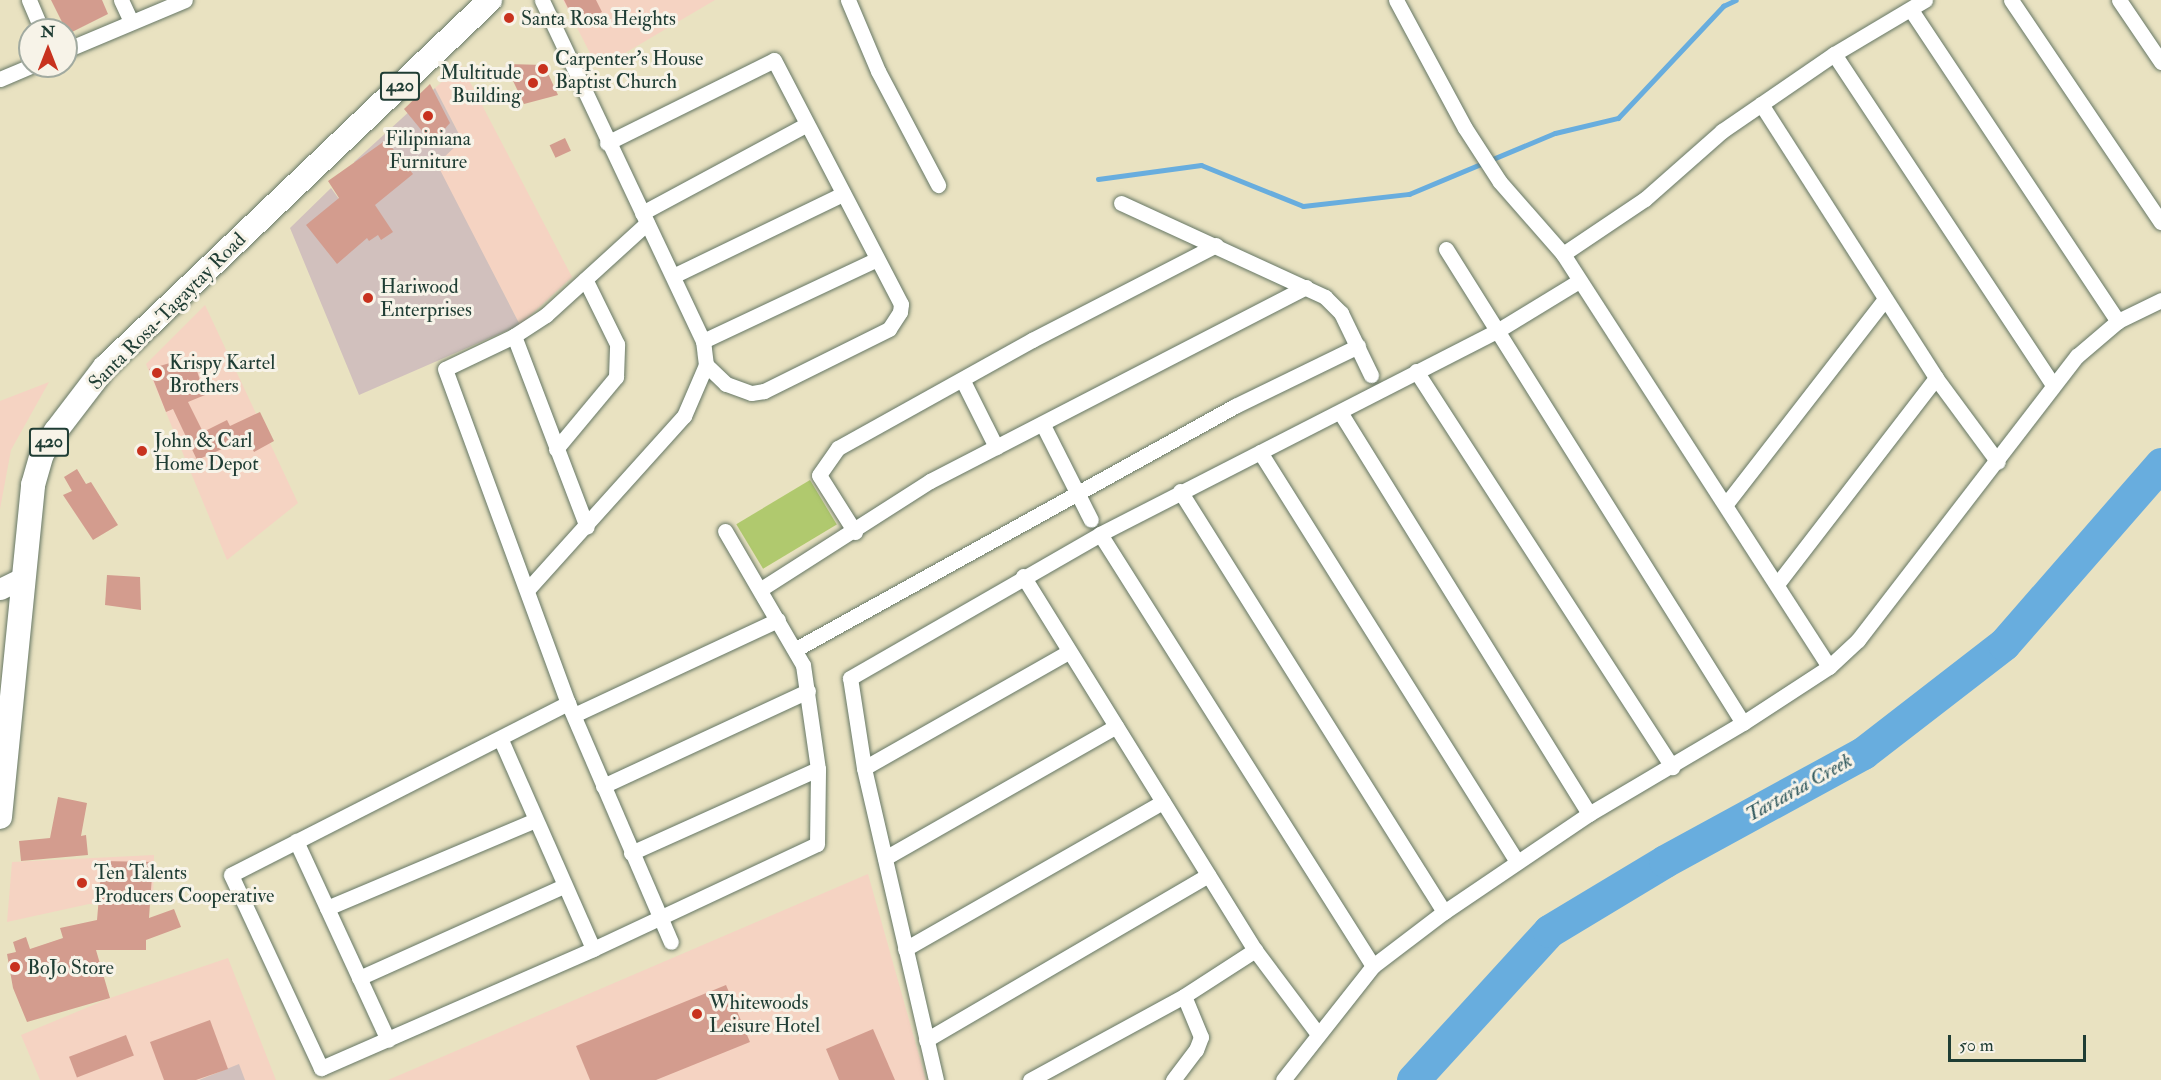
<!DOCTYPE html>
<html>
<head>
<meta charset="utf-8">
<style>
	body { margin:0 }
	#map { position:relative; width:2161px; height:1080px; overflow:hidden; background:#e9e2c1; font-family:"IM FELL Double Pica",serif }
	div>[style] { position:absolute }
	.built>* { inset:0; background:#f5d3c2 }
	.industrial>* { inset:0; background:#d1c0bd }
	.green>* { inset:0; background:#b0c96e; transform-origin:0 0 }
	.stream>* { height:5px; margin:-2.5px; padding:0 2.5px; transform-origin:2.5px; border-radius:2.5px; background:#68adde }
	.river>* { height:33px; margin:-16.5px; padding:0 16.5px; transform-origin:16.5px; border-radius:16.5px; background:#68adde }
	.building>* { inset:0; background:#d39c8e; transform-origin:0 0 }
	.roads { filter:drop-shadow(0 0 2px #667765) drop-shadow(0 0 2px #667765) }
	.street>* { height:15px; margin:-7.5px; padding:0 7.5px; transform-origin:7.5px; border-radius:7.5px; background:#fff }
	.secondary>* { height:21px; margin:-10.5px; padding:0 10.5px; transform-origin:10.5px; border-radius:10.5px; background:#fff }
	.primary>* { height:24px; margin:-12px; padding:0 12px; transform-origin:12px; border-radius:12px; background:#fff }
	.dots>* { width:16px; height:16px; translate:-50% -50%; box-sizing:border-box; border:3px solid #f7f3e8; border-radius:50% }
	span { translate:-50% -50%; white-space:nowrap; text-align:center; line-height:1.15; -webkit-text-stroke:6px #f7f3e8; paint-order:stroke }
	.shield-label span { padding:2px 4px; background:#f7f3e8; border:2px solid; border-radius:4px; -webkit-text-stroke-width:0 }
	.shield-label { font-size:18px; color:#1f3d34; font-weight:700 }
	.poi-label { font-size:20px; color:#1f3d34 }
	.left { translate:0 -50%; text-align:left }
	.right { translate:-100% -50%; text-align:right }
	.street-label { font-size:20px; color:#1f3d34 }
	.water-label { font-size:21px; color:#31595e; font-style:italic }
	.north { position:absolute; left:18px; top:18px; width:60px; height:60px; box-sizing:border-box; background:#f7f3e8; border:2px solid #a1aaa0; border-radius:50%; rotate:0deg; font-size:16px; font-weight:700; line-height:24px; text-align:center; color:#1f3d34 }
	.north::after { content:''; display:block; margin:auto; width:21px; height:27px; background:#c8321e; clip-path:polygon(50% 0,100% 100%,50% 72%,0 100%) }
	.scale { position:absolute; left:1948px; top:1035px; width:138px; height:27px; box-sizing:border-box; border:3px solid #1f3d34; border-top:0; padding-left:8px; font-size:18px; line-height:21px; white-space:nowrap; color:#1f3d34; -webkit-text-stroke:4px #f7f3e8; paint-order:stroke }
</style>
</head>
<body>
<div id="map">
	<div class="built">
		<div style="clip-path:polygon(563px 0,715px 0,598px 69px)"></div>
		<div style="clip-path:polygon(461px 65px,572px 277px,520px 325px,436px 164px,462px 140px,435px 88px)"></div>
		<div style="clip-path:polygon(205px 305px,298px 503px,227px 560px,146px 364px)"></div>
		<div style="clip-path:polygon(49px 382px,11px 450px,0 509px,0 401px)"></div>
		<div style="clip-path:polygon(154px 855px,153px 904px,89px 904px,7px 922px,12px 862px)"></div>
		<div style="clip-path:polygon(868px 874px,926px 1080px,388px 1080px)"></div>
		<div style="clip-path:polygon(228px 958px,276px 1080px,245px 1080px,238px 1065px,199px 1080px,40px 1080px,21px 1035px,110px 998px)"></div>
	</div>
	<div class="industrial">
		<div style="clip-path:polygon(435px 88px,462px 140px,437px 164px,520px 325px,359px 395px,290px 228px,331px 188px,352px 217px,378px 197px,354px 162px)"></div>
		<div style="clip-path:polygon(239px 1064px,245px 1080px,199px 1080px)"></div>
	</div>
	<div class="green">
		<div style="left:810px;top:480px;width:52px;height:86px;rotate:59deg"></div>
	</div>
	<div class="stream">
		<div style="left:1098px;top:179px;width:104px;rotate:-7.7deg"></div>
		<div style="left:1201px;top:165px;width:110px;rotate:21.9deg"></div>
		<div style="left:1303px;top:206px;width:107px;rotate:-6.5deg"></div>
		<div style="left:1409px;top:194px;width:158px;rotate:-22.7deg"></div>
		<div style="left:1555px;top:133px;width:65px;rotate:-13.4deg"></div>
		<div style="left:1618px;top:118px;width:154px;rotate:-46.8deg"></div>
		<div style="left:1723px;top:6px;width:14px;rotate:-25deg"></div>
	</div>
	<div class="river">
		<div style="left:1413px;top:1080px;width:202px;rotate:-47.6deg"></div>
		<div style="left:1549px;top:931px;width:135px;rotate:-31.1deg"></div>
		<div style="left:1665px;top:861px;width:226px;rotate:-28.6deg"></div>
		<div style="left:1863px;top:753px;width:178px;rotate:-37.7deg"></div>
		<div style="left:2004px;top:644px;width:239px;rotate:-48.9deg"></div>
	</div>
	<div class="building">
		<div style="clip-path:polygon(51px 0,102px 0,108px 14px,68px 34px)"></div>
		<div style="clip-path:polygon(564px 0,596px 0,602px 12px,577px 26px)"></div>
		<div style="clip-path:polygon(505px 64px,544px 65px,558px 95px,524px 104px)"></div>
		<div style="clip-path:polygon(430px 84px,450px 123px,432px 143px,404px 109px)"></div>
		<div style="left:565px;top:138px;width:14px;height:17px;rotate:65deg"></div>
		<div style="clip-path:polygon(386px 140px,413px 174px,375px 205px,393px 232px,381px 240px,378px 235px,369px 241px,367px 238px,337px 264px,306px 225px,339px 198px,328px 181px)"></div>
		<div style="clip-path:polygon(177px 361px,182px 372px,196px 368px,205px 395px,188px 402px,203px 432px,227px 420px,230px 426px,260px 412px,274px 441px,254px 452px,247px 438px,197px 460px,173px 409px,166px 412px,149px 369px)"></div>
		<div style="clip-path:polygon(77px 469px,86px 484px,91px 482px,118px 525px,93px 540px,63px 495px,72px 491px,64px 477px)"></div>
		<div style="clip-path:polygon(107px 575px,140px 577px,141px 610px,105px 605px)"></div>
		<div style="clip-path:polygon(58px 797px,87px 803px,81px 836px,86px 835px,88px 855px,21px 861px,19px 841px,50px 838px)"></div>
		<div style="clip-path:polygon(102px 861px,153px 862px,149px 918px,174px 909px,181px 927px,146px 940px,146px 950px,96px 950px,110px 998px,27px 1022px,13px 988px,7px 954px,16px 952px,13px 942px,26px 937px,30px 949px,63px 938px,60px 928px,97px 920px)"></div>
		<div style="clip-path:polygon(726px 985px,750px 1042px,656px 1080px,590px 1080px,576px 1046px)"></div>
		<div style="clip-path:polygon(210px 1020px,228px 1069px,196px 1080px,164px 1080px,150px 1042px)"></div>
		<div style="clip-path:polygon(873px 1029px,895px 1080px,839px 1080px,826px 1049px)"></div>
		<div style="left:126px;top:1035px;width:22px;height:61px;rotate:69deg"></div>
	</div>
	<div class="roads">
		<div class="street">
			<div style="left:29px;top:0;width:33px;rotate:67deg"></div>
			<div style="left:121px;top:0;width:23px;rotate:65deg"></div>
			<div style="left:848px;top:0;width:77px;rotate:67.1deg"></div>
			<div style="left:878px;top:71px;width:129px;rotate:62.2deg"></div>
			<div style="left:1396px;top:0;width:145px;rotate:61.7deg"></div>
			<div style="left:1465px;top:128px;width:64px;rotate:57.1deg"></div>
			<div style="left:1500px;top:182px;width:96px;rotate:48.8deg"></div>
			<div style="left:1563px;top:254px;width:491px;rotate:57.2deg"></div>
			<div style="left:2011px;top:0;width:268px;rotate:56deg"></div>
			<div style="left:2119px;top:0;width:75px;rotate:55.9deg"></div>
			<div style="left:1911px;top:10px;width:374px;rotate:56.4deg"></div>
			<div style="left:66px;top:50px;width:129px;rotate:-22.8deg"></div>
			<div style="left:1834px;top:54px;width:397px;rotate:56.5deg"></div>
			<div style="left:0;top:79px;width:33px;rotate:-23deg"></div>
			<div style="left:1761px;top:104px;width:325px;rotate:57.4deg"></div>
			<div style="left:1936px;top:378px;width:104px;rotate:53.6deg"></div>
			<div style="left:607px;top:143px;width:186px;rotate:-26.4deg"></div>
			<div style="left:774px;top:60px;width:275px;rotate:62.5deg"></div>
			<div style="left:901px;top:304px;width:8px;rotate:97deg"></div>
			<div style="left:900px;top:312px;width:20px;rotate:123deg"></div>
			<div style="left:889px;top:329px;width:140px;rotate:153.6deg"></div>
			<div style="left:764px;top:391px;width:13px;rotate:171deg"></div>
			<div style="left:751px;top:393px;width:27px;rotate:-160deg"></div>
			<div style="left:726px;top:384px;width:28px;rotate:-136deg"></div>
			<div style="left:1121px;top:203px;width:225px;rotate:24.7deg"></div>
			<div style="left:1325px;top:297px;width:23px;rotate:45deg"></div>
			<div style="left:1341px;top:313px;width:69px;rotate:64.2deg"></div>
			<div style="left:642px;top:213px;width:187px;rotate:-28.3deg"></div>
			<div style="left:647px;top:223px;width:137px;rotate:137.7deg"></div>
			<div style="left:546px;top:315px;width:38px;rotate:147deg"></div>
			<div style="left:514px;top:336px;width:76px;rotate:154.4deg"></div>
			<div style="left:445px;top:369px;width:356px;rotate:69.8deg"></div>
			<div style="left:568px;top:703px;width:260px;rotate:66.7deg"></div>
			<div style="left:1446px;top:249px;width:559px;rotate:57.93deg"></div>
			<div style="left:1563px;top:254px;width:99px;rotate:-33.9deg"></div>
			<div style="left:1645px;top:199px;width:103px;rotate:-41.4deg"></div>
			<div style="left:1722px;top:131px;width:136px;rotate:-34.5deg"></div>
			<div style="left:1834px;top:54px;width:106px;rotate:-30.7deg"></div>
			<div style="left:673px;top:276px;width:189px;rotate:-25.8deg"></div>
			<div style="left:514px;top:336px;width:204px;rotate:69.1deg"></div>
			<div style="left:703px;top:341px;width:192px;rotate:-25.2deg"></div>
			<div style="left:1416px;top:371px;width:472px;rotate:57.1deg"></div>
			<div style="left:963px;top:381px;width:74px;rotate:63.4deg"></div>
			<div style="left:1340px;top:412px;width:473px;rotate:58.2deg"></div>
			<div style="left:1043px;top:425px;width:106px;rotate:63.2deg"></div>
			<div style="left:556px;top:449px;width:94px;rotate:-50.2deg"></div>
			<div style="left:616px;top:377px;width:33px;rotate:-88deg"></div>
			<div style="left:617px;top:344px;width:72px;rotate:-116.2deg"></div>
			<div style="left:1260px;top:452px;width:484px;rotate:57.9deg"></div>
			<div style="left:1180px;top:491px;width:497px;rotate:57.9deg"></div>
			<div style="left:1726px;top:504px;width:258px;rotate:-52.2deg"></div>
			<div style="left:855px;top:532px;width:67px;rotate:-122.3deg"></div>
			<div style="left:819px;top:475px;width:33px;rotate:-55deg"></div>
			<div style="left:838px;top:448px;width:222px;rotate:-29.1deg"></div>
			<div style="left:1032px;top:340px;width:207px;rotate:-27.3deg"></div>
			<div style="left:1100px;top:534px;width:511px;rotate:57.71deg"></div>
			<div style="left:1023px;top:576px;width:440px;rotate:58.2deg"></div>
			<div style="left:1255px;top:950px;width:104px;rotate:53.2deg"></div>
			<div style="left:1778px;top:583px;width:259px;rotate:-52.4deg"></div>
			<div style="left:529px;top:588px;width:232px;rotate:-48deg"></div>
			<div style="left:684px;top:416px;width:56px;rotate:-66.7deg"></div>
			<div style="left:706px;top:365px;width:24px;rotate:-97deg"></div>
			<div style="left:703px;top:341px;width:377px;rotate:-115.3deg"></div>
			<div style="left:761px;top:589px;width:201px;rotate:-32.6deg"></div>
			<div style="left:930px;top:481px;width:423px;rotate:-27.3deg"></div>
			<div style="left:796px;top:649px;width:502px;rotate:-28.97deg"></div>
			<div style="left:1235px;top:406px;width:137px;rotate:-26deg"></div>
			<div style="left:568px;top:703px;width:378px;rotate:153deg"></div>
			<div style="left:231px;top:875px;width:213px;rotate:65deg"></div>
			<div style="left:321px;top:1068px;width:297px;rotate:-23.6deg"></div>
			<div style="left:593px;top:949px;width:247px;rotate:-25.1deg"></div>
			<div style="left:817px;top:844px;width:75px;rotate:-89.2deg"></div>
			<div style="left:818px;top:769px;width:105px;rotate:-98.2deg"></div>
			<div style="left:803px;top:665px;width:155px;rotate:-120.2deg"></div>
			<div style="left:574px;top:715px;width:225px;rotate:-25deg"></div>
			<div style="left:501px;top:740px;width:228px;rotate:66.2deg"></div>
			<div style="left:864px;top:768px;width:235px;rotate:-29.6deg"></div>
			<div style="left:603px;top:786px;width:226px;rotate:-24.9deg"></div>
			<div style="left:296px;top:841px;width:219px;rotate:65.2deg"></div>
			<div style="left:631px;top:853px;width:205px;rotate:-24.2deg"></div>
			<div style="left:885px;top:858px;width:266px;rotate:-29.7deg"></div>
			<div style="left:327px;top:908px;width:226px;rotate:-22.9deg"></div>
			<div style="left:905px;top:949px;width:297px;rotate:-29.7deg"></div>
			<div style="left:359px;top:978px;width:225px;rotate:-24.2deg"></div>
			<div style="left:926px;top:1040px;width:327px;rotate:-30.3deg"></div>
			<div style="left:936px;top:1080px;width:320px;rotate:-103deg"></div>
			<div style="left:864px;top:768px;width:91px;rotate:-98.8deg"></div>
			<div style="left:850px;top:678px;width:289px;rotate:-29.9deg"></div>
			<div style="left:1100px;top:534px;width:446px;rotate:-27.1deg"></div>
			<div style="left:1497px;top:331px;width:96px;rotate:-31.4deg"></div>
			<div style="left:1030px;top:1080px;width:175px;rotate:-28.6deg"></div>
			<div style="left:1184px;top:996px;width:85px;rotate:-32.9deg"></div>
			<div style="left:1173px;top:1080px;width:38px;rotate:-53deg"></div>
			<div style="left:1196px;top:1050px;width:14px;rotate:-69deg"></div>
			<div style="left:1201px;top:1037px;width:44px;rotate:-112.5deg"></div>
			<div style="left:1283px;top:1080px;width:145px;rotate:-51.7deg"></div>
			<div style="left:1373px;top:966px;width:89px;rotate:-37.3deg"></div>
			<div style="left:1444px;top:912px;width:175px;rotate:-34.1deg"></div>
			<div style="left:1589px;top:814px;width:179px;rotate:-30.6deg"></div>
			<div style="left:1743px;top:723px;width:103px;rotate:-33.1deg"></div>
			<div style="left:1829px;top:667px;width:40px;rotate:-43deg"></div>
			<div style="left:1858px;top:640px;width:359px;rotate:-52.4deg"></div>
			<div style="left:2077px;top:356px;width:54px;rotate:-40.5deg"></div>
			<div style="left:2118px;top:321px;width:48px;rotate:-26deg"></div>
		</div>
		<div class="secondary">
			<div style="left:0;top:589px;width:25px;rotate:-26deg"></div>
		</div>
		<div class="primary">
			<div style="left:0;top:817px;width:334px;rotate:-84.3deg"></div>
			<div style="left:33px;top:485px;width:32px;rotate:-74deg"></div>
			<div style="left:42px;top:454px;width:27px;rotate:-59deg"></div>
			<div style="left:56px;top:431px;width:81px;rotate:-52.6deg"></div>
			<div style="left:105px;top:367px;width:532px;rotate:-43.63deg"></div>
		</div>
	</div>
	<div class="dots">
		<div style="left:509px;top:18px;background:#c8321e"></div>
		<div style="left:543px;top:69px;background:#c8321e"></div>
		<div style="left:533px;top:83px;background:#c8321e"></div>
		<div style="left:428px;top:116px;background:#c8321e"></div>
		<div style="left:368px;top:298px;background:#c8321e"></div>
		<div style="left:157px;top:373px;background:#c8321e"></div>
		<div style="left:142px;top:451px;background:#c8321e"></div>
		<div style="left:82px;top:883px;background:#c8321e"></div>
		<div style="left:15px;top:967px;background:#c8321e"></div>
		<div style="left:697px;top:1014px;background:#c8321e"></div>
	</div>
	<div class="shield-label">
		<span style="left:400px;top:86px">420</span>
		<span style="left:49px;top:442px">420</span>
	</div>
	<div class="poi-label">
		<span class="left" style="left:521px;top:18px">Santa Rosa Heights</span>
		<span class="left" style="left:555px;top:70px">Carpenter's House<br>Baptist Church</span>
		<span class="right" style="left:521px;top:84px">Multitude<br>Building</span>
		<span style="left:428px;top:150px">Filipiniana<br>Furniture</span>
		<span class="left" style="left:380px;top:298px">Hariwood<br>Enterprises</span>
		<span class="left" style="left:169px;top:374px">Krispy Kartel<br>Brothers</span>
		<span class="left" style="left:154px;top:452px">John &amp; Carl<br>Home Depot</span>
		<span class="left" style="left:94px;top:884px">Ten Talents<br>Producers Cooperative</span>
		<span class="left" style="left:27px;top:967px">BoJo Store</span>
		<span class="left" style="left:709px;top:1014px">Whitewoods<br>Leisure Hotel</span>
	</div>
	<div class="street-label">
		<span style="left:167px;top:311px;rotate:-45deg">Santa Rosa-Tagaytay Road</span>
	</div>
	<div class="water-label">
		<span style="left:1799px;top:788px;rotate:-29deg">Tartaria Creek</span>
	</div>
	<div class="north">N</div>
	<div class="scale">50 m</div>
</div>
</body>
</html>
